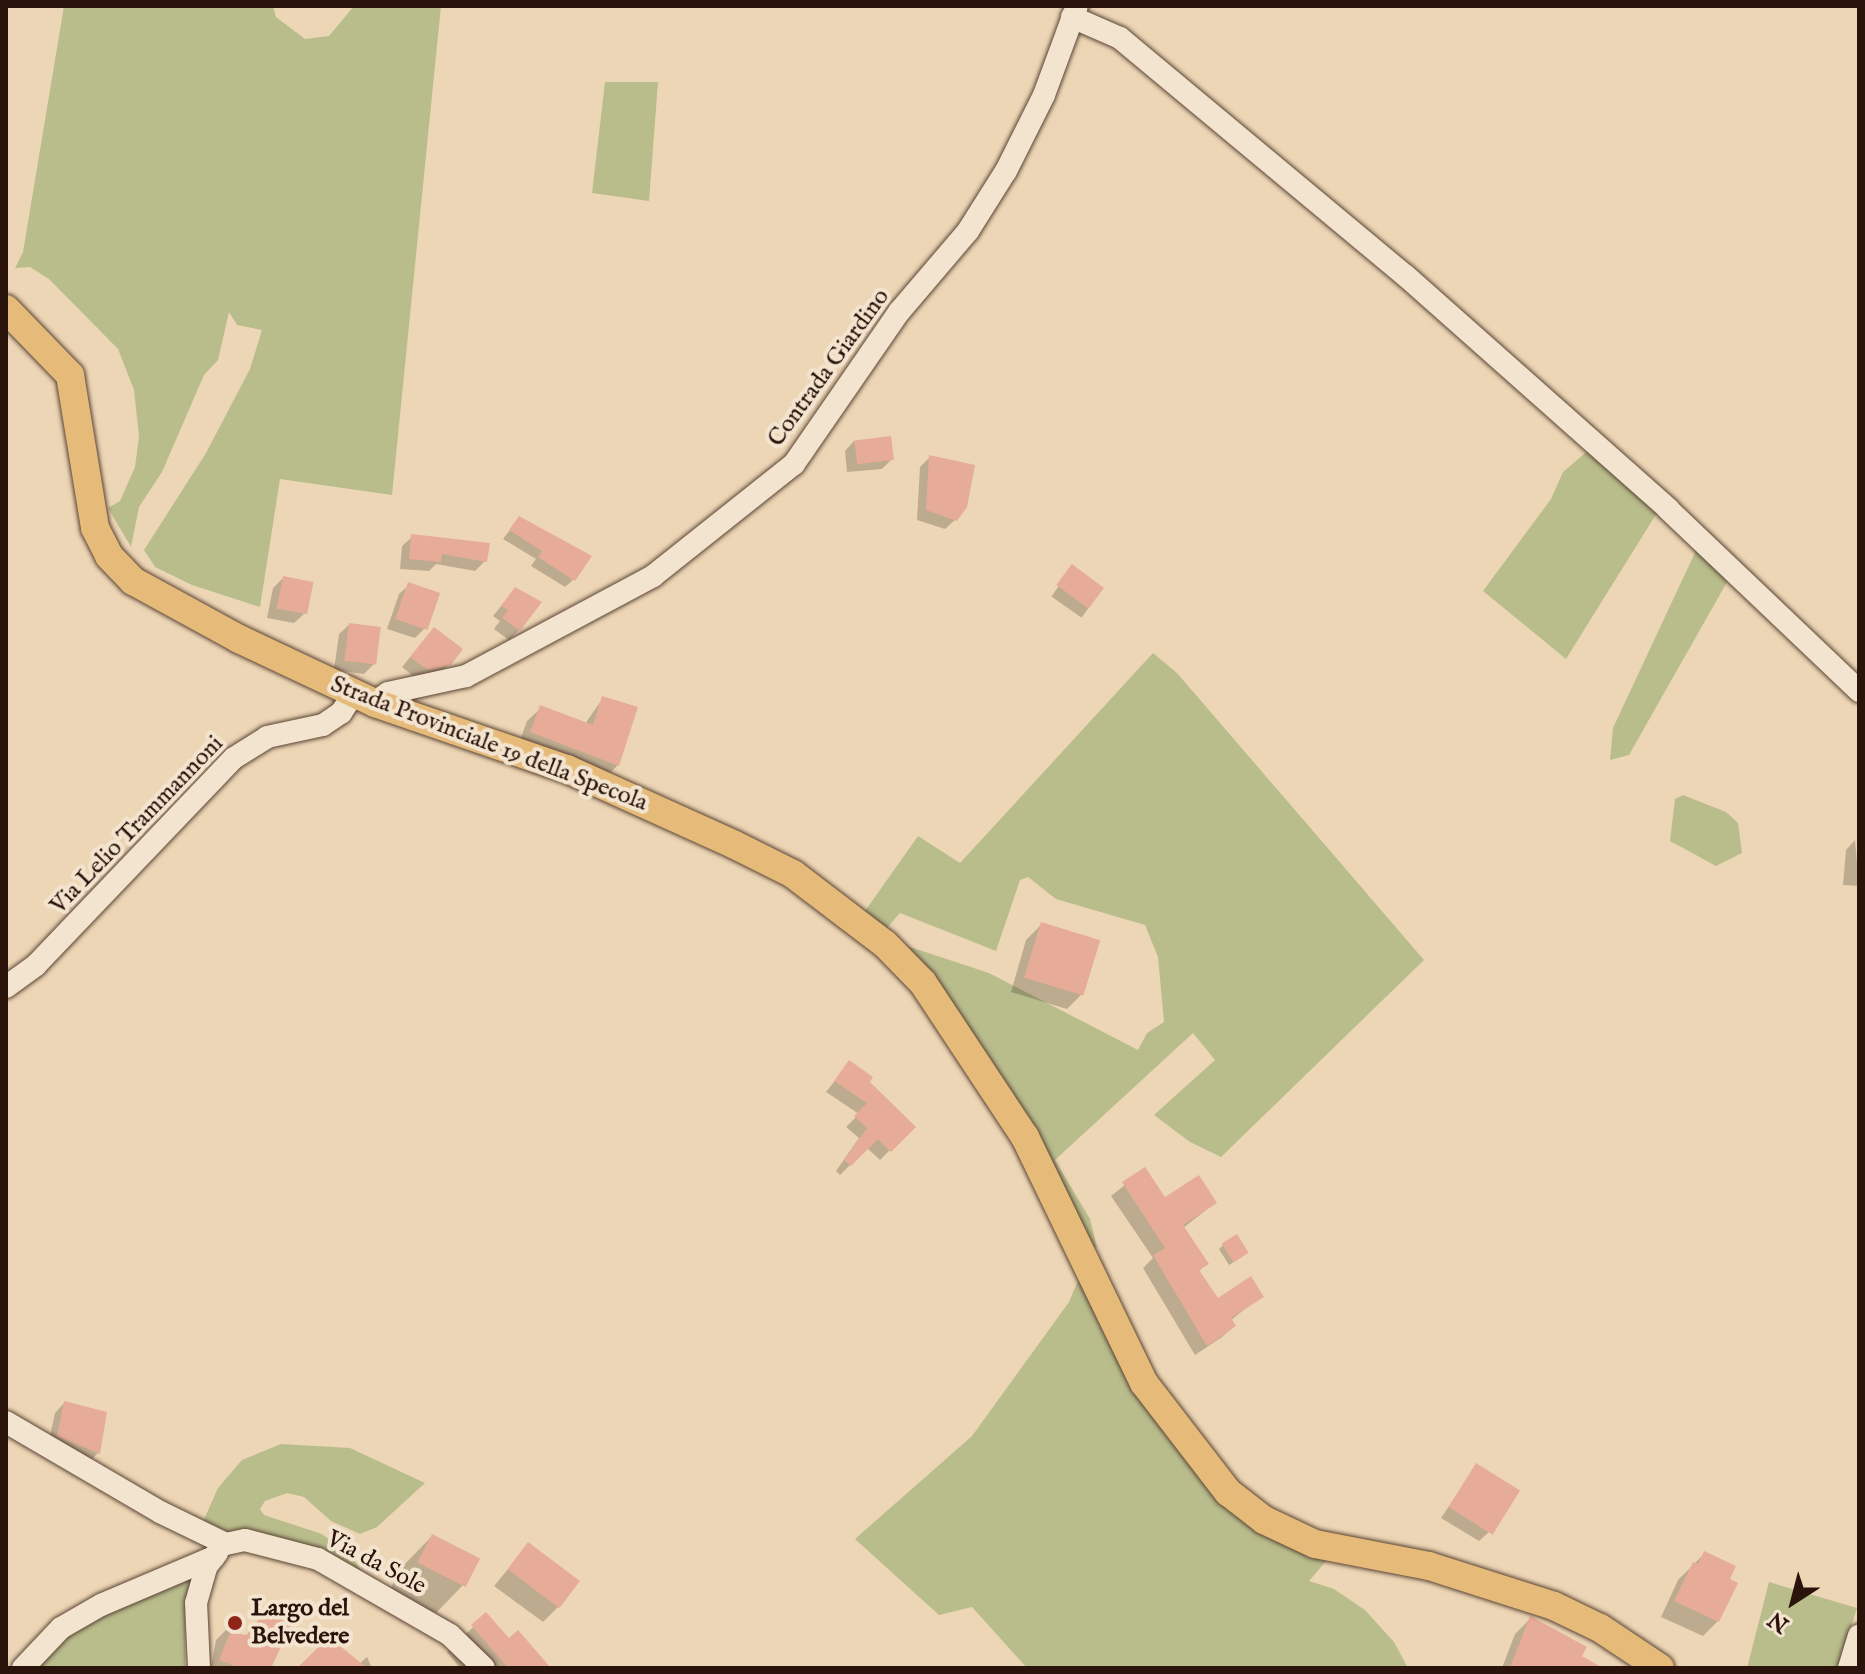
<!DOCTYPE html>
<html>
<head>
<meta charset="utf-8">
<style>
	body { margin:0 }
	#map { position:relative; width:1865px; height:1674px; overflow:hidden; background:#edd6b5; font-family:"IM FELL English",serif }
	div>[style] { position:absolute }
	.green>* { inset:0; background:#b9bd8c }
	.shadow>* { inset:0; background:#0003; transform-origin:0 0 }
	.building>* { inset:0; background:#e7ac98; transform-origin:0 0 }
	.roads { filter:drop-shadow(0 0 2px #5a4435) drop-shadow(0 0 2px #5a4435) }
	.minor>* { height:22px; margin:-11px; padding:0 11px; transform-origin:11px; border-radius:11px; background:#f3e4cf }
	.major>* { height:28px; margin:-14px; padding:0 14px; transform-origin:14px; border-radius:14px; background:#e6bb7a }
	.dots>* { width:22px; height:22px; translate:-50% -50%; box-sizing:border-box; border:4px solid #f3e4cf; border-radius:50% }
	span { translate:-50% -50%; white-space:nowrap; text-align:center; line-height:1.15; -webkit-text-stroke:8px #f3e4cf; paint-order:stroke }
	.street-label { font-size:24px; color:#29130a }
	.poi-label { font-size:24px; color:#29130a; font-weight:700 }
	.left { translate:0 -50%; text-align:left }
	.frame { position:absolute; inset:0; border:8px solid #29130a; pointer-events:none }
	.north { position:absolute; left:1753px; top:1562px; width:80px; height:80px; -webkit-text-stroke:6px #f3e4cf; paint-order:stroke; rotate:216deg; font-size:22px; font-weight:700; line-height:32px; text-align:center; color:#29130a }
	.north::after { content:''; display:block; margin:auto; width:28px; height:36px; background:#29130a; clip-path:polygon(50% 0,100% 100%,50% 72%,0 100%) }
</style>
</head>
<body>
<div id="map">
	<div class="green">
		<div style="clip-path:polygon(64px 6px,273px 6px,276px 17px,305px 39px,329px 36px,354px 6px,441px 6px,392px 495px,280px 479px,260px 607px,192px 585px,155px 567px,144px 550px,206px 453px,250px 369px,262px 330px,237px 325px,229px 312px,218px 360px,204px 375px,162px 472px,139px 507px,131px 547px,108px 508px,120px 501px,135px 467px,139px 436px,134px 390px,118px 349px,49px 279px,30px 267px,15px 268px,23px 252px)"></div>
		<div style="clip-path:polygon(605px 82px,658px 82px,649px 201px,592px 193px)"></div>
		<div style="clip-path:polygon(1591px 448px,1660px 508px,1566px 659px,1483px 591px,1551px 499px,1563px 472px)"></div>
		<div style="clip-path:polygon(1699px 544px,1731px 575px,1629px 755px,1610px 760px,1613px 728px)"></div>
		<div style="clip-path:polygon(1153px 653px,1177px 673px,1424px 960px,1221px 1157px,1190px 1142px,1154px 1115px,1215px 1060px,1193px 1033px,1055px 1160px,1090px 1219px,1097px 1248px,1085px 1243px,898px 943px,989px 973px,1138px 1050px,1147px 1033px,1164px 1022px,1158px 957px,1145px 925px,1056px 899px,1028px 877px,1020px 880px,996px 951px,900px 913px,885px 930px,863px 914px,918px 836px,960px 863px)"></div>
		<div style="clip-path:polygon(1683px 795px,1726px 812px,1738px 823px,1742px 853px,1716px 866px,1670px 841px,1675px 799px)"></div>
		<div style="clip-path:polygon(1079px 1278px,1174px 1439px,1327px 1560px,1309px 1581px,1334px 1589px,1365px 1610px,1394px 1642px,1408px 1668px,1027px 1668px,972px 1607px,939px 1615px,855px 1539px,972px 1436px,1069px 1302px)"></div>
		<div style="clip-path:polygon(281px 1444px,350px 1448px,425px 1483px,377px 1527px,360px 1534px,331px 1521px,304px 1497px,287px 1493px,265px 1501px,260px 1509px,264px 1515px,322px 1534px,351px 1556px,363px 1573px,202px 1524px,218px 1488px,242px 1460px)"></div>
		<div style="clip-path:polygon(193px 1571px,185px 1612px,185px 1668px,35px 1668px,84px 1622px)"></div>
		<div style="clip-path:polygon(1769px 1582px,1857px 1608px,1838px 1668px,1747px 1668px)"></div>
	</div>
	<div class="shadow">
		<div style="clip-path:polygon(854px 441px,892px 459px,882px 469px,847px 472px,845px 451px)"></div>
		<div style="clip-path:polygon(930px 457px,956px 519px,945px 529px,917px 520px,920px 467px)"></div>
		<div style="clip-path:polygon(519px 518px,573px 580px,565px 587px,531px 566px,536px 559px,503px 539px)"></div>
		<div style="clip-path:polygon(412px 537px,485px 561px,475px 571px,436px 564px,429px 571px,400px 569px,402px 546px)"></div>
		<div style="left:1072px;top:567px;width:37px;height:36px;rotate:35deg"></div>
		<div style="clip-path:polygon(283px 578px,304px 614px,294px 623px,267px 618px,273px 588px)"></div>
		<div style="clip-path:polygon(409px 585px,425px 628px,415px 638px,387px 629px,399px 594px)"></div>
		<div style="clip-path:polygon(515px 589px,519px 630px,509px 640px,494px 629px,500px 621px,493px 616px)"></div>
		<div style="clip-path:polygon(349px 625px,374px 664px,364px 674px,334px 670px,339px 634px)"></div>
		<div style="clip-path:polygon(434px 629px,449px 664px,439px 674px,417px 679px,402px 667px)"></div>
		<div style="clip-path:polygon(603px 698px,618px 765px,604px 779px,518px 746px,527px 721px,541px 708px,585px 724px)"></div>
		<div style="clip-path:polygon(1855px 840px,1859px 886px,1843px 885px,1846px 850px)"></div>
		<div style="clip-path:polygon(1042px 924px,1082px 994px,1067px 1009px,1011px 992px,1026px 940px)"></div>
		<div style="clip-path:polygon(849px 1063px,913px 1127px,880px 1160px,867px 1148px,840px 1175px,836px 1171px,859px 1138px,846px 1127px,859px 1114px,826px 1092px)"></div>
		<div style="clip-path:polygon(1144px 1170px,1164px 1200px,1215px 1203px,1183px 1228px,1206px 1264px,1198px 1272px,1217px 1301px,1261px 1296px,1230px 1321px,1234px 1326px,1222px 1337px,1195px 1355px,1143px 1268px,1153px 1258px,1111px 1196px)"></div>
		<div style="clip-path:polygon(1223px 1245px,1242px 1257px,1229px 1265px,1219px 1249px)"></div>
		<div style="clip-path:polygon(64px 1403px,105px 1413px,98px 1453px,88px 1463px,48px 1445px,55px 1413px)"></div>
		<div style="clip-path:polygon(1476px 1466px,1489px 1532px,1479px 1541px,1441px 1518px)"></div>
		<div style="clip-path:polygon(432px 1536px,466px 1582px,436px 1613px,388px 1593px,402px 1567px)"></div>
		<div style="clip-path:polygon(528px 1545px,558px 1607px,543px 1622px,494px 1586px)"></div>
		<div style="clip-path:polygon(1704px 1554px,1727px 1580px,1718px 1621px,1703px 1636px,1661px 1617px,1678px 1580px)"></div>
		<div style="clip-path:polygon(271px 1605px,269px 1668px,211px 1668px,216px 1640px,226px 1630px,246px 1636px)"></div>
		<div style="clip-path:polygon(486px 1615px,509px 1641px,549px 1668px,460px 1668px,447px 1652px)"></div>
		<div style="clip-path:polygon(1530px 1619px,1580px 1657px,1588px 1668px,1502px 1668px,1515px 1634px)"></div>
		<div style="clip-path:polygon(367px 1657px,372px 1668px,300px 1668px,359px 1664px)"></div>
	</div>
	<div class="building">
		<div style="left:891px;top:436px;width:24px;height:37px;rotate:83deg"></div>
		<div style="clip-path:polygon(929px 455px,975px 465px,967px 507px,957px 521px,926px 510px)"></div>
		<div style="clip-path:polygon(519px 516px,592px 556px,575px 581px,538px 557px,542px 551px,509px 530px)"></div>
		<div style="clip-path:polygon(411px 534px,490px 543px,487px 562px,442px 554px,441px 562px,409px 559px)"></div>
		<div style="left:1072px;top:564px;width:40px;height:26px;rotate:37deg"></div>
		<div style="left:283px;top:576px;width:31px;height:33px;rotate:11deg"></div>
		<div style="left:408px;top:582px;width:34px;height:39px;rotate:19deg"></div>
		<div style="clip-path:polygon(515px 587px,542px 602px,520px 631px,502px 618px,508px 610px,501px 606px)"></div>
		<div style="left:349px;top:623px;width:32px;height:38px;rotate:7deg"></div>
		<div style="clip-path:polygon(434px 627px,463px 649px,451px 665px,428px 670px,410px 657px)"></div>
		<div style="clip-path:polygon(602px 696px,638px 707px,619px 766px,530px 732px,540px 705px,593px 725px)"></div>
		<div style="left:1041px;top:922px;width:62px;height:58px;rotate:17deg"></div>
		<div style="clip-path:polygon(849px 1060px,873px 1077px,870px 1082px,916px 1127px,891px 1152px,878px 1139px,851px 1166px,844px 1160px,867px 1128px,854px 1116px,867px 1103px,834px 1081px)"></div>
		<div style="clip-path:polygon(1145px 1167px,1165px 1197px,1199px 1175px,1217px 1203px,1183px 1225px,1209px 1264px,1199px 1270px,1218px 1298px,1251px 1276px,1264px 1297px,1231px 1318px,1236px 1326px,1207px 1346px,1153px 1255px,1165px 1248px,1122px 1182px)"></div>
		<div style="left:1237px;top:1234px;width:22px;height:18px;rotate:58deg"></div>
		<div style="clip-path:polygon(64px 1401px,107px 1412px,100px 1454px,57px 1436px)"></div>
		<div style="left:1476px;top:1463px;width:52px;height:52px;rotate:32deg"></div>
		<div style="left:432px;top:1534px;width:54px;height:32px;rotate:27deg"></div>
		<div style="left:528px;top:1542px;width:65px;height:34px;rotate:37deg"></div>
		<div style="clip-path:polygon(1704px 1551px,1736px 1566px,1730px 1579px,1738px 1583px,1719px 1622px,1674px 1601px,1693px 1562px,1698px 1564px)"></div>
		<div style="clip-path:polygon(270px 1602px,296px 1615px,271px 1668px,240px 1668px,219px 1660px,230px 1633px,248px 1635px)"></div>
		<div style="clip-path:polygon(486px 1612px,509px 1638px,518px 1630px,551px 1668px,508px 1668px,471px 1625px)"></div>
		<div style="clip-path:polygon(1530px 1616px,1587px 1647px,1582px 1656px,1603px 1668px,1510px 1668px)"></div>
		<div style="clip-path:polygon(329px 1637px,367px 1668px,297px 1668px)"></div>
	</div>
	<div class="roads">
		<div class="minor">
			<div style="left:1072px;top:17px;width:52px;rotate:23.6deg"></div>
			<div style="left:1120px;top:38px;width:372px;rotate:39.8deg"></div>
			<div style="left:1406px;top:276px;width:351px;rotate:41.6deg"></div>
			<div style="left:1668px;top:509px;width:264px;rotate:43.6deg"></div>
			<div style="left:375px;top:703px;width:16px;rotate:-38deg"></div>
			<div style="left:388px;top:693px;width:80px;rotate:-12.3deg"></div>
			<div style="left:466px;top:676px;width:212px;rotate:-28.1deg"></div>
			<div style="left:653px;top:576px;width:180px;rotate:-38.5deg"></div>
			<div style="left:794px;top:464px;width:185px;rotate:-55.4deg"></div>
			<div style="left:899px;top:312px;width:106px;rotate:-49.6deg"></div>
			<div style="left:968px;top:231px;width:71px;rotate:-57.7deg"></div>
			<div style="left:1006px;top:171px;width:85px;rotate:-63.4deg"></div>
			<div style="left:1044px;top:95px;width:95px;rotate:-69.7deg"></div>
			<div style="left:6px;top:987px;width:37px;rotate:-36deg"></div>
			<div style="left:36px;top:965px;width:286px;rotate:-46.3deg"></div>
			<div style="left:234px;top:758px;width:39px;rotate:-32deg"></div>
			<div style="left:267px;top:737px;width:57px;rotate:-12.1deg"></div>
			<div style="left:323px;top:725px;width:22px;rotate:-34deg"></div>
			<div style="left:341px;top:713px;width:24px;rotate:-57deg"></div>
			<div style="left:6px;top:1422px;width:178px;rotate:30.3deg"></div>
			<div style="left:160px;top:1512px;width:73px;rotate:25.9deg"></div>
			<div style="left:226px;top:1544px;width:19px;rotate:-12deg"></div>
			<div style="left:245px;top:1540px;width:75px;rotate:14.6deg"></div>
			<div style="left:318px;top:1559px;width:152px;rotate:29.9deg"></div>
			<div style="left:450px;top:1635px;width:47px;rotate:44.1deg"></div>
			<div style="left:23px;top:1668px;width:55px;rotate:-46.5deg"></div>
			<div style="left:61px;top:1628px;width:46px;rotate:-29.9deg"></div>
			<div style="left:101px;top:1605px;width:123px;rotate:-23deg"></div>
			<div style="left:199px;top:1668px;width:65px;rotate:-92.6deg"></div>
			<div style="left:196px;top:1603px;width:37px;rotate:-74deg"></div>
			<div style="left:206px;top:1567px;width:18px;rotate:-52deg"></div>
			<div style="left:1849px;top:1668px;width:34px;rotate:-73deg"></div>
		</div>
		<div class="major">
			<div style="left:6px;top:309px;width:92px;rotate:45.9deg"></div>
			<div style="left:70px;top:375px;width:155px;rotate:80.7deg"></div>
			<div style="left:95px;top:528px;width:31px;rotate:63deg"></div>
			<div style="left:109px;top:556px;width:35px;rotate:46deg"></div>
			<div style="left:133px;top:581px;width:121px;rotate:28.7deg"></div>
			<div style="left:239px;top:639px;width:150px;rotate:25.2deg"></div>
			<div style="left:375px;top:703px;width:203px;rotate:19deg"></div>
			<div style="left:567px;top:769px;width:184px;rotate:24.3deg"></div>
			<div style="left:735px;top:845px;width:65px;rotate:26.6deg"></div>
			<div style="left:793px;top:874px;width:116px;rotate:37.3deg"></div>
			<div style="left:885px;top:944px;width:54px;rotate:45.7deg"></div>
			<div style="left:923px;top:983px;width:185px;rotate:56.5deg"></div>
			<div style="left:1025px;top:1137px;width:273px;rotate:64.2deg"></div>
			<div style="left:1144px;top:1383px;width:138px;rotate:52.4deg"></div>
			<div style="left:1228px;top:1492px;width:46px;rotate:37.9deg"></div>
			<div style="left:1264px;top:1520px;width:56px;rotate:25.2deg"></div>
			<div style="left:1315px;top:1544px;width:116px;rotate:10.9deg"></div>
			<div style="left:1429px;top:1566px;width:131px;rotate:17.7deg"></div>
			<div style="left:1554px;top:1606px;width:51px;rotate:25.6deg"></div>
			<div style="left:1600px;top:1628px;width:72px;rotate:33.7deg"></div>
		</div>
	</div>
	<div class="dots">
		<div style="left:235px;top:1623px;background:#8f2418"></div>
	</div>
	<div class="street-label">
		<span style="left:829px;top:368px;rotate:-54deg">Contrada Giardino</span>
		<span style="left:489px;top:744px;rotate:21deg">Strada Provinciale 19 della Specola</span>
		<span style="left:137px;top:825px;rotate:-46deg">Via Lelio Trammannoni</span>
		<span style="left:376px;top:1563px;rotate:28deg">Via da Sole</span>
	</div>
	<div class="poi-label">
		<span class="left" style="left:251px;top:1623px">Largo del<br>Belvedere</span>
	</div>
	<div class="frame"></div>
	<div class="north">N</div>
</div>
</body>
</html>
